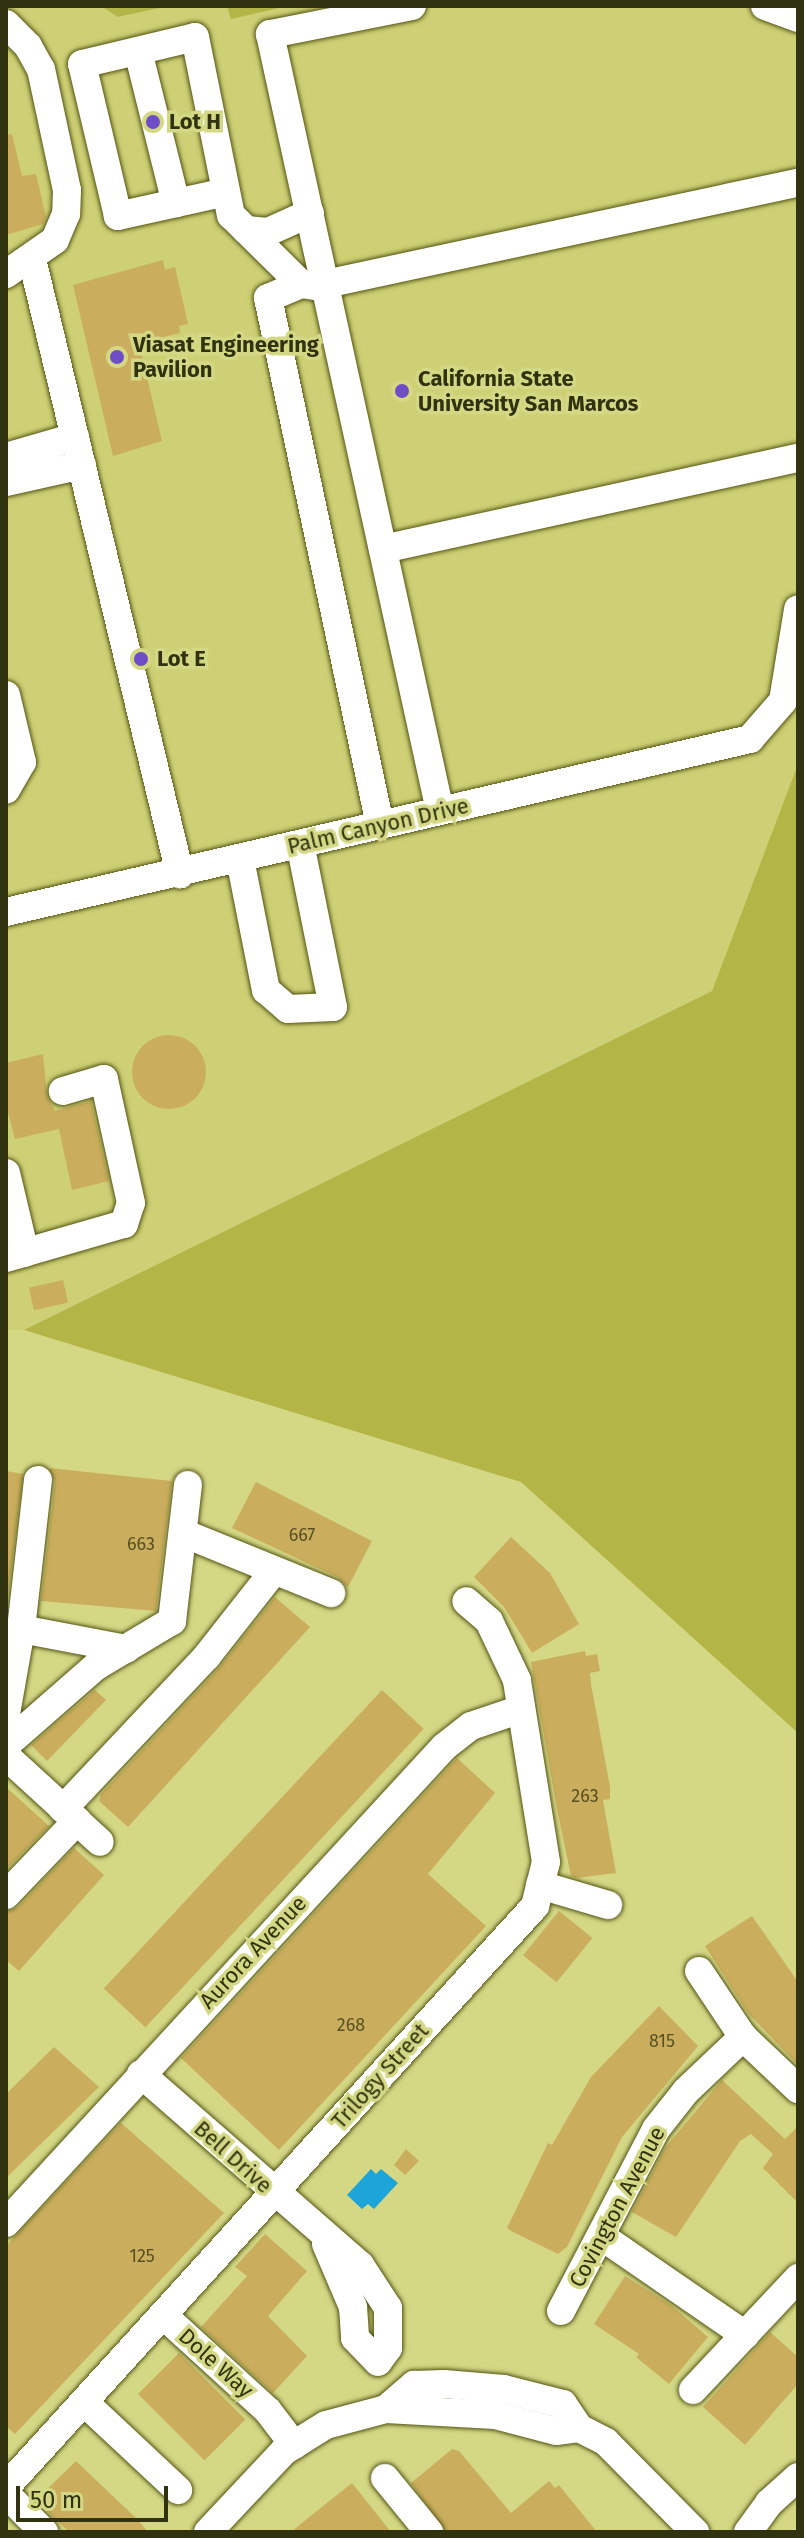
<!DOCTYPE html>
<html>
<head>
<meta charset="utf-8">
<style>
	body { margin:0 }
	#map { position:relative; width:804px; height:2538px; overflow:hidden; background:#d4d885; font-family:"Fira Sans",sans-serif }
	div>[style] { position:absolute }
	.built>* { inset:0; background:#cdd074 }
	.green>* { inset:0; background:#b3b647 }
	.water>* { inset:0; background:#1da4d8 }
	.building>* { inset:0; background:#caae5d; transform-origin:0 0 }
	.round { border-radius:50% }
	.roads { filter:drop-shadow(0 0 2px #545514) drop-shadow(0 0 2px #545514) }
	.minor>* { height:28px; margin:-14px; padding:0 14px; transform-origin:14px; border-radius:14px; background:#fff }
	.dots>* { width:22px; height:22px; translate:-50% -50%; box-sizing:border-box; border:4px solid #d4d885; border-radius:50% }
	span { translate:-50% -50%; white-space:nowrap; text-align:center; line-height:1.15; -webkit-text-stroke:7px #d4d885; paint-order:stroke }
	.number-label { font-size:18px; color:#575123 }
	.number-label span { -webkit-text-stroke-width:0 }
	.poi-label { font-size:22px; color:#313210; font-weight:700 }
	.left { translate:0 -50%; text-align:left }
	.street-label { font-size:22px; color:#313210 }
	.frame { position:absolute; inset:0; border:8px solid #313210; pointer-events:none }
	.scale { position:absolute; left:16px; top:2486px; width:152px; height:36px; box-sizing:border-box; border:4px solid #313210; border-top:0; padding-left:10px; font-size:24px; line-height:28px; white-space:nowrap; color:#313210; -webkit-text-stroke:6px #d4d885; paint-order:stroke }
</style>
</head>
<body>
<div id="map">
	<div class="built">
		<div style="clip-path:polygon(6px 6px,101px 6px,119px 17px,169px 6px,227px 6px,231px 19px,289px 6px,798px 6px,798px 764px,712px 991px,24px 1330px,6px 1330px)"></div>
	</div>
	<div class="green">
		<div style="clip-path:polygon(101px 6px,169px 6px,118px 17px)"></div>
		<div style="clip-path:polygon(227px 6px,289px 6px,231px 19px)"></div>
		<div style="clip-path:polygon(798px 764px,798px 1733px,521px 1482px,24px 1330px,712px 991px)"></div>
	</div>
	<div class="water">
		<div style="clip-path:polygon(371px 2169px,376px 2174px,381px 2169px,398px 2183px,374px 2209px,368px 2204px,362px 2209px,347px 2195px)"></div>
	</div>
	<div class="building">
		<div style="clip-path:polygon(12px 134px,22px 176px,36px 174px,46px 217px,43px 224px,6px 235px,6px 135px)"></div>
		<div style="clip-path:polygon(163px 260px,165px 270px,175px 267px,188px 324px,179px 326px,180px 333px,139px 343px,162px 441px,113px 456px,73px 285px)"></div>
		<div class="round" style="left:132px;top:1035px;width:74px;height:74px"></div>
		<div style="clip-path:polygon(43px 1054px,47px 1095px,55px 1111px,91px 1101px,109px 1181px,72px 1190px,59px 1129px,15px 1139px,6px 1105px,6px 1063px)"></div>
		<div style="left:63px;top:1280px;width:23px;height:35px;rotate:77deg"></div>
		<div style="clip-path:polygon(49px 1468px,172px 1481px,156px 1611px,41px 1601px,55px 1482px)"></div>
		<div style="clip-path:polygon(6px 1471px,23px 1474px,8px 1596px,6px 1596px)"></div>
		<div style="clip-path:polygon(256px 1482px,372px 1541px,348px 1587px,337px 1577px,232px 1528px)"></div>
		<div style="clip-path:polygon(511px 1537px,550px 1573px,579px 1624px,532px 1653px,504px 1607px,474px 1577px)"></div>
		<div style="clip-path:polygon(275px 1597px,310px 1627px,128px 1827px,99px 1801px,101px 1794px,219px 1668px)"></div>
		<div style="clip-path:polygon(585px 1651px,586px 1656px,597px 1654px,600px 1671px,590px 1673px,591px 1684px,610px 1787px,610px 1799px,603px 1800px,616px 1873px,576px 1878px,571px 1876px,557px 1809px,531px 1662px)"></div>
		<div style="clip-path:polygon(95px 1690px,106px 1700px,47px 1761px,31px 1745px)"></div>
		<div style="left:382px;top:1690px;width:57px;height:408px;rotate:43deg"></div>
		<div style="clip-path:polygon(457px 1758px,495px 1793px,428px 1874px,486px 1926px,279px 2150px,181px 2058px)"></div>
		<div style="clip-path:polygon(6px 1787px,49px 1826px,6px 1870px)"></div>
		<div style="clip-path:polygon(74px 1848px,104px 1875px,19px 1971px,6px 1960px,6px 1912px,18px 1907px)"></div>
		<div style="left:559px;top:1911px;width:43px;height:57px;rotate:39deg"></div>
		<div style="clip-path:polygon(752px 1916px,798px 1982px,798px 2065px,748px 2013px,705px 1946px)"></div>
		<div style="clip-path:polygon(659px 2006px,698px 2046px,622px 2137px,567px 2247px,558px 2254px,511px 2231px,507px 2228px,548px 2143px,552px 2145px,591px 2077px)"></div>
		<div style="clip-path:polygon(54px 2047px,99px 2087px,6px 2178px,6px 2094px)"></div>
		<div style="clip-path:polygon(722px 2080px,785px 2139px,798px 2126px,798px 2203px,763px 2168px,773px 2154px,751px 2134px,740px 2141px,676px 2237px,632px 2212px,665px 2148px)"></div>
		<div style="clip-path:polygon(121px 2123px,224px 2213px,15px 2434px,6px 2426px,6px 2246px)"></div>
		<div style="clip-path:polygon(406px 2149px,419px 2161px,405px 2175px,394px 2165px)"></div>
		<div style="clip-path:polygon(265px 2234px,307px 2271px,268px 2316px,307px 2356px,273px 2393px,201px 2327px,247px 2276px,235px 2267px)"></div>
		<div style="clip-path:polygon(625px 2276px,671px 2305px,708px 2337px,669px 2384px,636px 2357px,639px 2354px,594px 2324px)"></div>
		<div style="clip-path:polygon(770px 2332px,798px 2357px,798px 2384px,745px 2445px,703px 2407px)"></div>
		<div style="left:179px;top:2353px;width:94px;height:58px;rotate:45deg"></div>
		<div style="clip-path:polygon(452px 2449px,459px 2451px,511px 2513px,549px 2481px,555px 2488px,559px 2485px,597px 2532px,446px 2532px,411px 2483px)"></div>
		<div style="clip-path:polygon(76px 2461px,137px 2519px,148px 2532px,69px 2532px,42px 2506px,36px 2500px)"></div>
		<div style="clip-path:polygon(352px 2483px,391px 2532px,291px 2532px,308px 2518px)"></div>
	</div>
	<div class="roads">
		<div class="minor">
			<div style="left:412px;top:6px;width:145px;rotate:168.8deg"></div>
			<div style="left:270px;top:34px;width:795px;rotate:77.66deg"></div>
			<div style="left:765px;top:6px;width:35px;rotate:20deg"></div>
			<div style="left:6px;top:24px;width:31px;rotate:45deg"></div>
			<div style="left:28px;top:46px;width:26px;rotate:61deg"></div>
			<div style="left:41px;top:69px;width:124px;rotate:77.9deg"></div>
			<div style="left:67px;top:190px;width:24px;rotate:92deg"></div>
			<div style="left:66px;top:214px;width:28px;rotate:113deg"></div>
			<div style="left:55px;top:240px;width:60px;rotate:145.2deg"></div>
			<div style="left:138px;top:51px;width:157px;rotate:76deg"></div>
			<div style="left:226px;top:192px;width:111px;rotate:167.5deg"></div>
			<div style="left:118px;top:216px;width:156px;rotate:-103.3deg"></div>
			<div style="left:82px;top:64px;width:116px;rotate:-13.4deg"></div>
			<div style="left:195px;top:37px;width:182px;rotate:78.6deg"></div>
			<div style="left:231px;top:215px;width:98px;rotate:44.6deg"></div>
			<div style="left:301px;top:284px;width:15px;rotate:8deg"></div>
			<div style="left:316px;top:286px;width:493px;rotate:-12.1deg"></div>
			<div style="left:246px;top:230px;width:22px;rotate:5deg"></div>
			<div style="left:268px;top:232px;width:46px;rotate:-24.3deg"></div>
			<div style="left:32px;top:259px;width:633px;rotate:76.47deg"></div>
			<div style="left:301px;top:284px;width:36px;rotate:157deg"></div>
			<div style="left:268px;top:298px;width:539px;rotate:78deg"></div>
			<div style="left:6px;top:457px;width:72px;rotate:-16.2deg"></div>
			<div style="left:6px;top:482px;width:78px;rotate:-12.6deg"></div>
			<div style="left:383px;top:549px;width:425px;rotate:-12.4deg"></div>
			<div style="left:6px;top:695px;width:69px;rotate:76.6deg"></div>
			<div style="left:22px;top:762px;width:32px;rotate:120deg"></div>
			<div style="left:240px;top:859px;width:134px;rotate:78.8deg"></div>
			<div style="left:266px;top:990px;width:29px;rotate:41deg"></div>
			<div style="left:288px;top:1009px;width:45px;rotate:-2.5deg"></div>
			<div style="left:333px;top:1007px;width:166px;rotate:-101.4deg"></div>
			<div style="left:6px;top:912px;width:764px;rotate:-13.09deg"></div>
			<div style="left:750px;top:739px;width:50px;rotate:-49deg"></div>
			<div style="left:783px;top:701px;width:93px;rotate:-80.7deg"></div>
			<div style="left:6px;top:1173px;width:82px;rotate:76.6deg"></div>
			<div style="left:6px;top:1258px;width:123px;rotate:-16.1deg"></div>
			<div style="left:124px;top:1224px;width:22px;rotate:-72deg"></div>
			<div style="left:131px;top:1203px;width:127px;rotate:-102.3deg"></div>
			<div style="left:104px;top:1079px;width:43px;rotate:163.7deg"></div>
			<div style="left:183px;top:1533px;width:160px;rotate:22.1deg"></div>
			<div style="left:21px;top:1629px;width:150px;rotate:-83.5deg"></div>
			<div style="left:6px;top:1714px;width:86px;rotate:-80deg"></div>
			<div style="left:21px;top:1629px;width:107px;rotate:10.8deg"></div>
			<div style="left:6px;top:1745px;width:118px;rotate:-41.2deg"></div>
			<div style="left:95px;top:1667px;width:90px;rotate:-30.9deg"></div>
			<div style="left:172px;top:1621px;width:137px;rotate:-83.3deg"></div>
			<div style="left:6px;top:1756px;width:127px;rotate:42.5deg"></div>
			<div style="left:63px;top:1809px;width:210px;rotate:-46.7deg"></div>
			<div style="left:207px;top:1656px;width:107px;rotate:-51.8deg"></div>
			<div style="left:540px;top:1885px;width:71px;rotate:16.4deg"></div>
			<div style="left:6px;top:1895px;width:103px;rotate:-46.2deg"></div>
			<div style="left:699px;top:1971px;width:79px;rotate:56.3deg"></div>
			<div style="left:743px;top:2037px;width:76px;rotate:43.4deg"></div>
			<div style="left:141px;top:2074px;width:291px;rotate:41.1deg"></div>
			<div style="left:360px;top:2265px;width:51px;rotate:56.9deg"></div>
			<div style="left:388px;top:2308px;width:40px;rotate:90deg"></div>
			<div style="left:388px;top:2348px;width:17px;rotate:126deg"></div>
			<div style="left:6px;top:2223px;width:647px;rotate:-47.38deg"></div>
			<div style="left:444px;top:1747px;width:34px;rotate:-38deg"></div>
			<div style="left:471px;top:1726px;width:53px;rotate:-18.8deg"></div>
			<div style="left:601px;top:2236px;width:175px;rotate:34.5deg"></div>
			<div style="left:326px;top:2244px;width:69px;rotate:66.8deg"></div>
			<div style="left:353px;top:2307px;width:31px;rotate:86deg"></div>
			<div style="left:355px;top:2338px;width:33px;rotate:46deg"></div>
			<div style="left:561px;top:2311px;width:205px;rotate:-62.4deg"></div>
			<div style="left:656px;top:2129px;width:48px;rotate:-51.7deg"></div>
			<div style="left:686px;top:2091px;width:79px;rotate:-43.5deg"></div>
			<div style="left:163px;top:2315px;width:142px;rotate:42.4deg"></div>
			<div style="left:268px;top:2411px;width:43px;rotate:52.6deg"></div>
			<div style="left:693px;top:2390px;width:154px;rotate:-46.8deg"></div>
			<div style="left:84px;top:2402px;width:129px;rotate:43.1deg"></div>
			<div style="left:386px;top:2409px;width:37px;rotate:-41deg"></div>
			<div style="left:414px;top:2385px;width:30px;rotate:-2deg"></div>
			<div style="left:444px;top:2384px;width:60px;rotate:4.8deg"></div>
			<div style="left:504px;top:2389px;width:61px;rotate:14.3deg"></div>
			<div style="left:563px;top:2404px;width:29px;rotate:56deg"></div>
			<div style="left:579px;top:2428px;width:30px;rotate:27deg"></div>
			<div style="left:606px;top:2442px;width:127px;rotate:45.3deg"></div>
			<div style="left:385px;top:2478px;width:70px;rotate:50.8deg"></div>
			<div style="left:6px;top:2487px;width:786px;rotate:-47.68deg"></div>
			<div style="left:535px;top:1906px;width:45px;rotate:-76deg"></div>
			<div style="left:546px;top:1862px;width:184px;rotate:-99.1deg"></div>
			<div style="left:517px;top:1680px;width:65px;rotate:-115.4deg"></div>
			<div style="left:489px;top:1621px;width:30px;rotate:-139deg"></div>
			<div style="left:6px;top:2494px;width:54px;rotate:45deg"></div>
			<div style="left:208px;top:2532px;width:111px;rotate:-46.8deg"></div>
			<div style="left:284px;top:2451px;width:49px;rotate:-31.8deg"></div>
			<div style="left:326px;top:2425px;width:62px;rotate:-14.9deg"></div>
			<div style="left:386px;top:2409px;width:109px;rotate:3.2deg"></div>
			<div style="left:495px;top:2415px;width:63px;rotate:14.7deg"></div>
			<div style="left:556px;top:2431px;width:23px;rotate:-7deg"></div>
			<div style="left:748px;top:2532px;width:36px;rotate:-54deg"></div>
			<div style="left:769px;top:2503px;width:39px;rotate:-42deg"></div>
		</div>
	</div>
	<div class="dots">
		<div style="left:153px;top:122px;background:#6d4ec8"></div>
		<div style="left:117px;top:357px;background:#6d4ec8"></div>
		<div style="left:402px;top:391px;background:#6d4ec8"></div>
		<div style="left:141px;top:659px;background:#6d4ec8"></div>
	</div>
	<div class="number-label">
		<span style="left:302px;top:1535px">667</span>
		<span style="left:141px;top:1544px">663</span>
		<span style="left:585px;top:1796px">263</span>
		<span style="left:351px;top:2025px">268</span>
		<span style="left:662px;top:2041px">815</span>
		<span style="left:142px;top:2256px">125</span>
	</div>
	<div class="poi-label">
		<span class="left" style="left:169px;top:122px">Lot H</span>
		<span class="left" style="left:133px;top:357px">Viasat Engineering<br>Pavilion</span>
		<span class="left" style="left:418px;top:391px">California State<br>University San Marcos</span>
		<span class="left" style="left:157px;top:659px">Lot E</span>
	</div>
	<div class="street-label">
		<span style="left:378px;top:826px;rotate:-13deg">Palm Canyon Drive</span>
		<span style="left:253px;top:1952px;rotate:-47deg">Aurora Avenue</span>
		<span style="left:380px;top:2076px;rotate:-48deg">Trilogy Street</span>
		<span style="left:233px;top:2157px;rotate:42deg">Bell Drive</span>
		<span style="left:617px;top:2207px;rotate:-62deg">Covington Avenue</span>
		<span style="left:216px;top:2363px;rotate:42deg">Dole Way</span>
	</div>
	<div class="frame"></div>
	<div class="scale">50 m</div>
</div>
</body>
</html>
